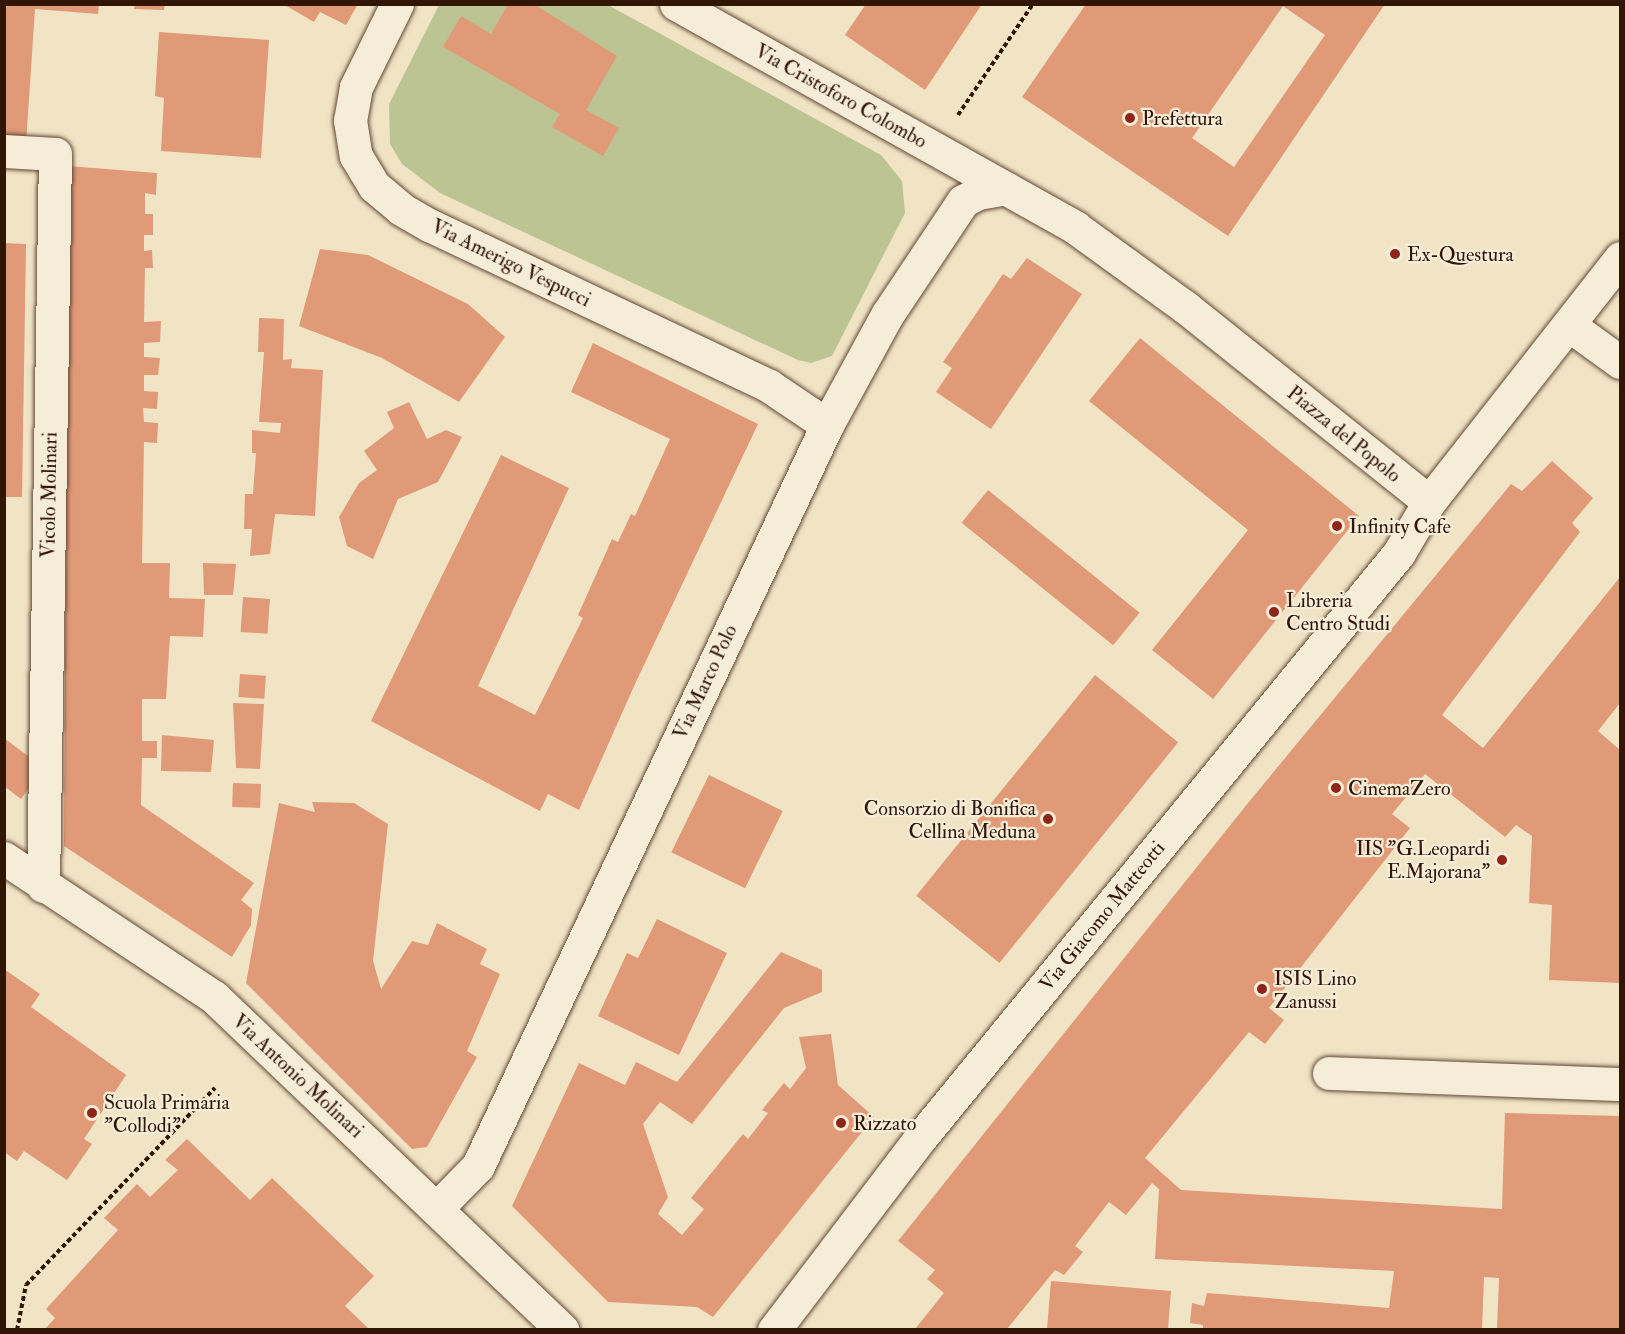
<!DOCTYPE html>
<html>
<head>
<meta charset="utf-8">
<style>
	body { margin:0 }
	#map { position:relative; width:1625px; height:1334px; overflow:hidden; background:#f1e4c5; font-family:"IM FELL Double Pica",serif }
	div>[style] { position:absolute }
	.green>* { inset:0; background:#bcc494 }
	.building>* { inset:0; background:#e09a78; transform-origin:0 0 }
	.path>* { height:4px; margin-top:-2px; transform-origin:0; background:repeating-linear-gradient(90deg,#311505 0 4.5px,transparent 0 7.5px) }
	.roads { filter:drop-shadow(0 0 2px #614935) drop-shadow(0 0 2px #614935) }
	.minor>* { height:33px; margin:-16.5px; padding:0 16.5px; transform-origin:16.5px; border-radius:16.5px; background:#f6edd9 }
	.dots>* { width:16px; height:16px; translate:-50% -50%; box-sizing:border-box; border:3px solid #f6edd9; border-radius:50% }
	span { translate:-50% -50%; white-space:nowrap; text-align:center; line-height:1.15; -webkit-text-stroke:4.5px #f6edd9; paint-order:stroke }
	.street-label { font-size:20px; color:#311505 }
	.poi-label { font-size:20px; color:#311505 }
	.left { translate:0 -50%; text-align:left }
	.right { translate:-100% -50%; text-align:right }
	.frame { position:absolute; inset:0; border:6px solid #311505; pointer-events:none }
</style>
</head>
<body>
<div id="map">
	<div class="green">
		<div style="clip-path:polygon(439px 5px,608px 5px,881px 155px,902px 181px,905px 213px,832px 356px,811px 363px,798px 360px,440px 193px,402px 164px,390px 144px,389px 104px)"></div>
	</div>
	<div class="building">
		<div style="clip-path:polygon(4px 4px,99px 4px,98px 14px,35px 9px,26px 144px,4px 144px)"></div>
		<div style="clip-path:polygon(135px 4px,165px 4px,164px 10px,134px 9px)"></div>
		<div style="clip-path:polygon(283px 4px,358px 4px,346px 25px,320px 12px,314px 22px)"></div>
		<div style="clip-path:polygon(508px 4px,534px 4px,617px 56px,586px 110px,619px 128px,603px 156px,552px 127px,560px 114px,443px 47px,461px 16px,491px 34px)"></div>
		<div style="clip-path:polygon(866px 4px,982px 4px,925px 90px,845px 35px)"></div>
		<div style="clip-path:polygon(evenodd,1086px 4px,1385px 4px,1228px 236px,1022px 97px,1086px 4px,1283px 6px,1325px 35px,1234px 167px,1192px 138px,1283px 6px)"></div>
		<div style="clip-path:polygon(159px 32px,269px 40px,261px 158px,161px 151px,164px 98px,155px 96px)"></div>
		<div style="clip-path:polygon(68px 166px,157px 173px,156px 195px,145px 193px,145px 214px,153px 214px,153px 235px,144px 235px,144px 251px,152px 250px,153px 268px,145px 268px,144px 322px,161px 321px,160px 342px,144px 343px,144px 357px,160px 358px,158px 375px,144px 375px,144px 391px,158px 392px,157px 409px,143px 408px,144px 422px,158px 423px,157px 443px,144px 442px,142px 563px,170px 563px,169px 598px,205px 599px,203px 637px,170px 636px,166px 699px,142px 699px,142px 741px,157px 741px,157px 758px,142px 758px,141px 805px,254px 883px,241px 900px,252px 909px,251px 925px,232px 957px,64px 846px)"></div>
		<div style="clip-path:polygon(4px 243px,26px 244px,22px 497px,4px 497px)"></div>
		<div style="clip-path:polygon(320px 249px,368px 255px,468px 304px,505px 337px,459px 402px,382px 358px,299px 326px)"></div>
		<div style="clip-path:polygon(1027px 258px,1082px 294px,991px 429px,936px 392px,952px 368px,943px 362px,1003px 274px,1011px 279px)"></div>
		<div style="clip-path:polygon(259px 318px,284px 319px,283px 360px,292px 359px,291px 368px,323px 370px,315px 516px,275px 514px,270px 554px,250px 556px,252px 529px,244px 529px,245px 494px,253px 494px,256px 453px,252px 453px,252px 430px,280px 433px,281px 423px,259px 422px,264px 352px,258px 352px)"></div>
		<div style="clip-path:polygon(1140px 338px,1359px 516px,1213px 699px,1152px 650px,1248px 530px,1089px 401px)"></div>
		<div style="clip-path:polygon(593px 343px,758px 424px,635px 684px,579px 810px,548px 794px,540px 811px,371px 721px,501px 455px,569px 488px,478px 686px,535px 715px,583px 618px,578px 615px,612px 539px,618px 542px,631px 514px,635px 516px,670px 439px,571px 392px)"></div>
		<div style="clip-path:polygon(409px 402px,427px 439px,446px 430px,462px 437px,438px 482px,398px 499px,373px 559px,347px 546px,339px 517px,359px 483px,377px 470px,364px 451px,394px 428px,387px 412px)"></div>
		<div style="clip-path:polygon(1552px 461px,1593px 498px,1572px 523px,1580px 532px,1442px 715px,1483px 748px,1620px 577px,1620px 703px,1598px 731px,1620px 750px,1620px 983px,1549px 980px,1552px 905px,1529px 903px,1532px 836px,1516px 825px,1505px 837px,1425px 774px,1392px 814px,1410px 828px,1269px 1008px,1284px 1020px,1265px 1044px,1249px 1032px,1145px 1158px,1181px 1190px,1502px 1209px,1505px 1113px,1620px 1116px,1620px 1329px,1497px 1329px,1499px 1278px,1484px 1277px,1482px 1329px,1203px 1329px,1203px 1325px,1190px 1323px,1192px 1303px,1204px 1306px,1207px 1293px,1389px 1308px,1394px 1271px,1155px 1259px,1159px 1189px,1152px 1183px,1126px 1215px,1109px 1202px,1075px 1246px,1083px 1252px,1064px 1275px,1055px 1270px,1007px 1329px,915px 1329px,944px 1293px,927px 1279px,935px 1270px,898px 1241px,1248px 803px,1511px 484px,1522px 491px)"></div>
		<div style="left:988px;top:490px;width:195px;height:42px;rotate:39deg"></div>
		<div style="clip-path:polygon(203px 563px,236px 564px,233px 595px,204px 595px)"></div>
		<div style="left:243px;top:597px;width:27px;height:35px;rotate:4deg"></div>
		<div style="left:240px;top:674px;width:26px;height:23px;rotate:4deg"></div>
		<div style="left:1095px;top:675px;width:107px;height:284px;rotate:39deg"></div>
		<div style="clip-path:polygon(233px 703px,264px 704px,260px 769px,236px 768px)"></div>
		<div style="clip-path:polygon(162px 735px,214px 740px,211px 772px,161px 771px)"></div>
		<div style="clip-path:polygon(4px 738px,44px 768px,21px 799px,4px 786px)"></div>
		<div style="left:709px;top:775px;width:82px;height:86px;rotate:26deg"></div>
		<div style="left:233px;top:783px;width:28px;height:24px;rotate:2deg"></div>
		<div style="clip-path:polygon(312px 802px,354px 803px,388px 824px,373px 961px,381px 989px,412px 941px,428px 945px,437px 923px,487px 949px,480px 964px,500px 974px,467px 1051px,477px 1057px,427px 1147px,412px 1149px,246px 983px,279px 803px,315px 812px)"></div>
		<div style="clip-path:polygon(657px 919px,727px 953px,679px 1055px,598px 1016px,627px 953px,638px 958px)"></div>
		<div style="clip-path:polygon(781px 952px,822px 970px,822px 992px,784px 1008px,692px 1124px,660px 1102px,643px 1124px,668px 1197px,658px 1214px,682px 1235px,704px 1209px,691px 1198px,743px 1134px,748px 1139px,768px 1113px,762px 1110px,784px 1083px,790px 1089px,806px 1068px,799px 1037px,831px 1034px,838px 1085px,874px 1117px,713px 1317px,697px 1307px,608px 1302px,512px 1206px,579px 1063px,625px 1085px,636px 1062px,677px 1082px)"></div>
		<div style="clip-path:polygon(4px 969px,40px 994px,31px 1007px,126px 1075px,84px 1139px,92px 1144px,67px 1180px,24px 1151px,17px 1161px,4px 1152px)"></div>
		<div style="clip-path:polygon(187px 1139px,250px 1200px,272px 1178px,374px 1276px,345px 1306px,369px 1329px,45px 1329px,55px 1318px,46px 1309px,118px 1230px,104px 1218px,137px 1184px,150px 1197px,178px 1170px,165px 1160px)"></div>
		<div style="clip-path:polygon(1051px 1281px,1171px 1291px,1168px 1329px,1047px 1329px)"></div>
	</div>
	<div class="path">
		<div style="left:958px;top:115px;width:134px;rotate:-56deg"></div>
		<div style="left:17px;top:1330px;width:46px;rotate:-78.7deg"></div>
		<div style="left:26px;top:1285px;width:273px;rotate:-46.2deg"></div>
	</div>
	<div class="roads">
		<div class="minor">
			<div style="left:397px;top:4px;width:93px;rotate:116.3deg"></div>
			<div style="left:356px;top:87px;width:34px;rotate:100deg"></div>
			<div style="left:350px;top:120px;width:36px;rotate:81deg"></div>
			<div style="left:356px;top:156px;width:35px;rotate:59deg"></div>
			<div style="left:374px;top:186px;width:35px;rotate:40deg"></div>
			<div style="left:401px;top:209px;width:34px;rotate:30deg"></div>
			<div style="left:431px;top:226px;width:374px;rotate:25.3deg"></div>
			<div style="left:769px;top:386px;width:70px;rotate:33.9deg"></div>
			<div style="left:676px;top:4px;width:458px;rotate:29.2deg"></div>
			<div style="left:1076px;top:228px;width:135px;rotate:35.9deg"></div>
			<div style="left:1185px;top:307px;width:312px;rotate:38.6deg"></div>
			<div style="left:4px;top:151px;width:51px;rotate:3.4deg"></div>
			<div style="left:55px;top:154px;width:732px;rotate:90.94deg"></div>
			<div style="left:1569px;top:325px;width:63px;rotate:36deg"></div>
			<div style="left:4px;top:858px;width:252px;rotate:33.5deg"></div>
			<div style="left:214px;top:997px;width:482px;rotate:43.7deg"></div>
			<div style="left:1329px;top:1073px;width:291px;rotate:2.2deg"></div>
			<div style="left:437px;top:1208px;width:59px;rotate:-45.7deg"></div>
			<div style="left:478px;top:1166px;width:819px;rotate:-64.78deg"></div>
			<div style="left:827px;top:425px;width:125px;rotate:-61.4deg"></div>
			<div style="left:887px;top:315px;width:137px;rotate:-56.3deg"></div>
			<div style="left:963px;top:201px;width:17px;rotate:-28deg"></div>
			<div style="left:978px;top:193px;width:28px;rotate:-10deg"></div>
			<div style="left:774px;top:1330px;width:244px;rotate:-52.7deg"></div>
			<div style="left:922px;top:1136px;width:753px;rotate:-50.71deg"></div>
			<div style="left:1399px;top:553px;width:59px;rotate:-59.5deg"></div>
			<div style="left:1429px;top:502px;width:310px;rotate:-51.9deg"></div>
		</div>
	</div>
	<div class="dots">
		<div style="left:1130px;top:118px;background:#8f2418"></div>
		<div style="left:1395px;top:254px;background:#8f2418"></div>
		<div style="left:1337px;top:526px;background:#8f2418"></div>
		<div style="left:1274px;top:612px;background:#8f2418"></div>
		<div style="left:1336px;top:788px;background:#8f2418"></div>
		<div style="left:1048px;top:819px;background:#8f2418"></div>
		<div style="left:1502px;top:860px;background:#8f2418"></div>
		<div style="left:1262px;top:989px;background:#8f2418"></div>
		<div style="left:92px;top:1113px;background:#8f2418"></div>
		<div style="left:841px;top:1123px;background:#8f2418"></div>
	</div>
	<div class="street-label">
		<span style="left:841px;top:96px;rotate:29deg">Via Cristoforo Colombo</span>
		<span style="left:511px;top:263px;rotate:26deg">Via Amerigo Vespucci</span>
		<span style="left:1344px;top:434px;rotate:39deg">Piazza del Popolo</span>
		<span style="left:49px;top:495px;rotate:-89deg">Vicolo Molinari</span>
		<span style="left:705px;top:682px;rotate:-65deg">Via Marco Polo</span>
		<span style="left:1102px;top:916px;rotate:-51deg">Via Giacomo Matteotti</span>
		<span style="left:298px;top:1076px;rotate:43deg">Via Antonio Molinari</span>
	</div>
	<div class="poi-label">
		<span class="left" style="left:1142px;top:118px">Prefettura</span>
		<span class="left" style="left:1407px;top:254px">Ex-Questura</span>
		<span class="left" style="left:1349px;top:526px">Infinity Cafe</span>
		<span class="left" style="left:1286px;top:612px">Libreria<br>Centro Studi</span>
		<span class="left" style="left:1348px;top:788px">CinemaZero</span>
		<span class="right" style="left:1036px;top:820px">Consorzio di Bonifica<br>Cellina Meduna</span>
		<span class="right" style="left:1490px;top:860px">IIS "G.Leopardi<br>E.Majorana"</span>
		<span class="left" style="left:1274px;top:990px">ISIS Lino<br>Zanussi</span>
		<span class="left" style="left:104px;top:1114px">Scuola Primaria<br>"Collodi"</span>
		<span class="left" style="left:853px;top:1123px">Rizzato</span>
	</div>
	<div class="frame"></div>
</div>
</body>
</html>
